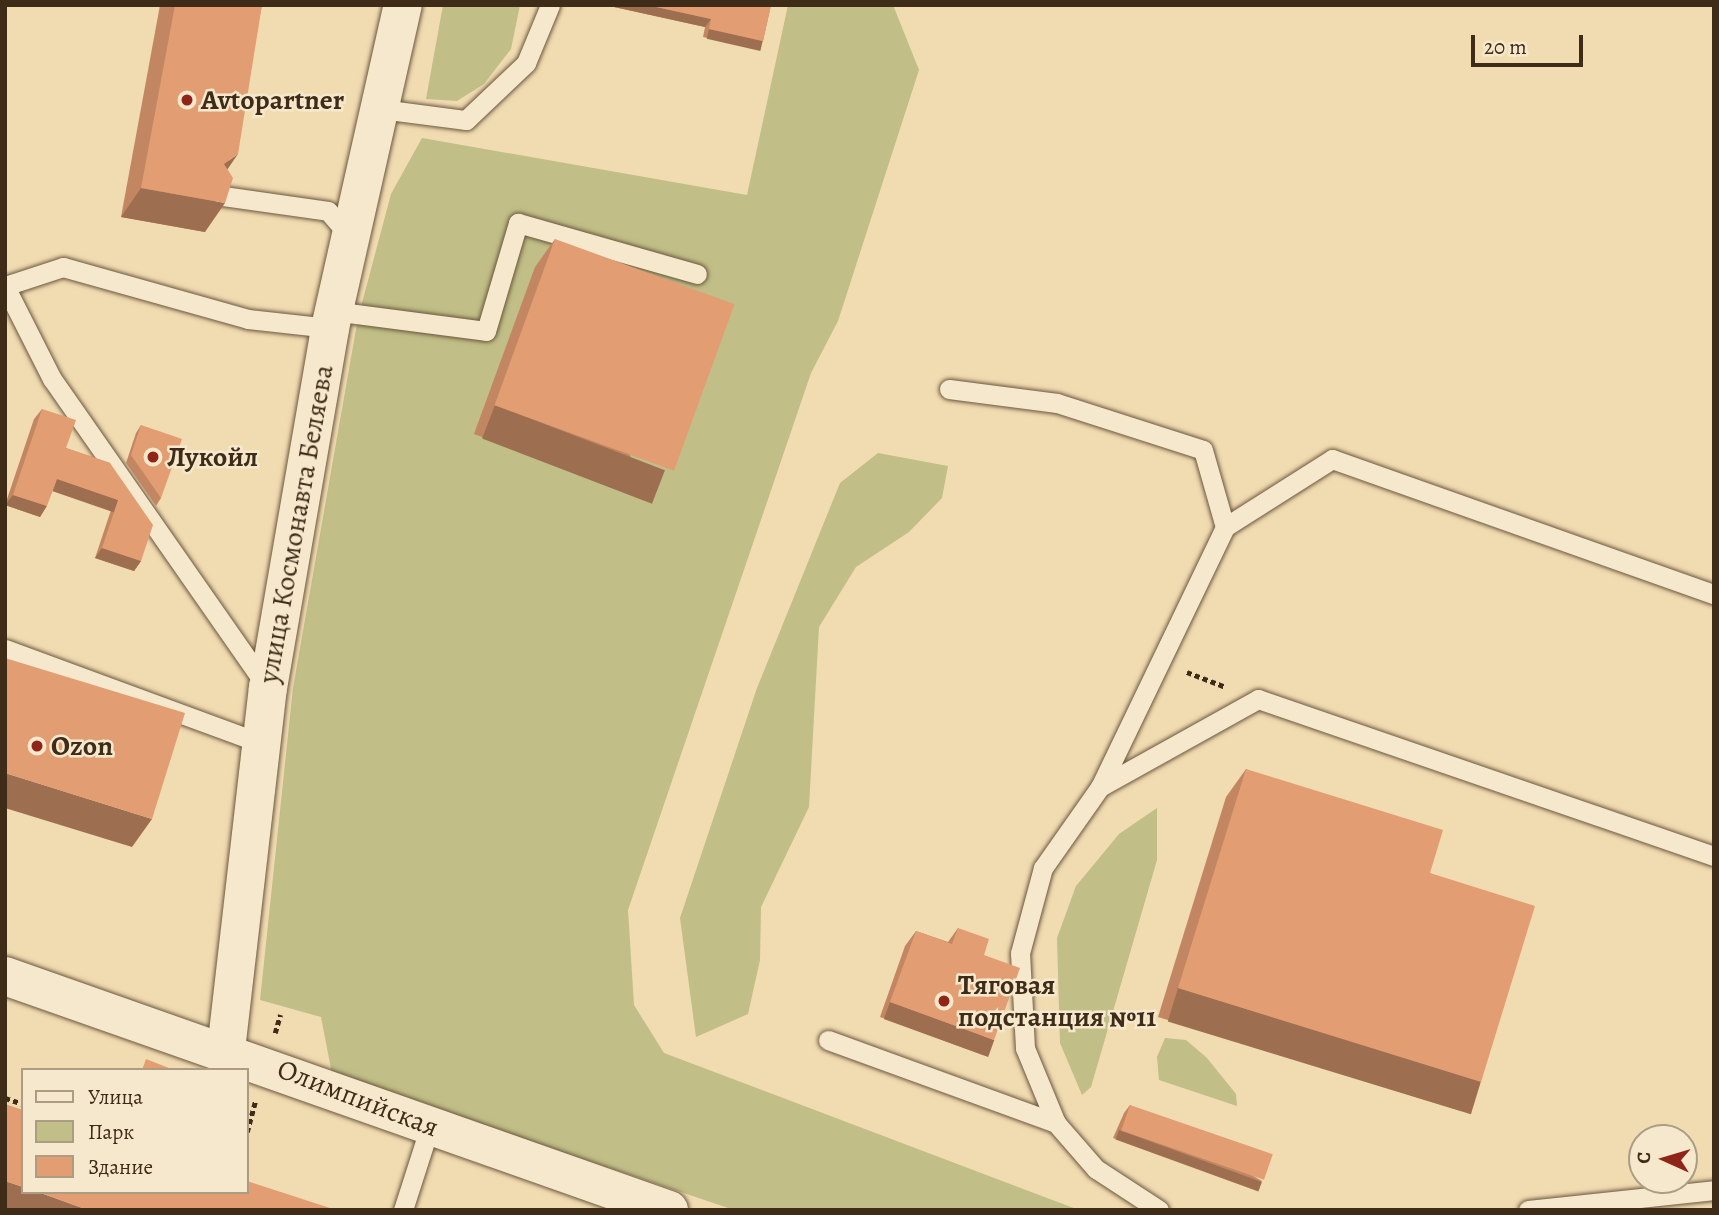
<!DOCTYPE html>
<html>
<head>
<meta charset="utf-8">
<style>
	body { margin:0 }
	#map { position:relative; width:1719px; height:1215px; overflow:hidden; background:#f1dbb1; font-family:Alegreya,serif }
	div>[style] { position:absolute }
	.green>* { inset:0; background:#c1be87 }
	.path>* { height:4.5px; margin-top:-2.25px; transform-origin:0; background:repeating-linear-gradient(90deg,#3e2b18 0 5px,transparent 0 8.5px) }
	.roads { filter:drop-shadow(0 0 2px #6b573e) drop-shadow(0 0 2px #6b573e) }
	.lane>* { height:19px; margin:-9.5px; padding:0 9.5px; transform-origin:9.5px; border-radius:9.5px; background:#f6e8cc }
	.secondary>* { height:38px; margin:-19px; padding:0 19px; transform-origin:19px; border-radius:19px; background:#f6e8cc }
	.wall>* { inset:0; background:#c28762 }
	.shaded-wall>* { inset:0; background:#9e6e50; transform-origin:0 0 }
	.building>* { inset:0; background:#e29d72; transform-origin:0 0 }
	.dots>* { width:19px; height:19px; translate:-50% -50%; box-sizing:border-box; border:4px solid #f6e8cc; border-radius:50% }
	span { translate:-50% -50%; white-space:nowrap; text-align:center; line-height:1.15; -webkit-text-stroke:5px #f6e8cc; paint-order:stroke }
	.poi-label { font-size:28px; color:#3e2b18; font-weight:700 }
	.left { translate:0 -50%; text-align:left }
	.street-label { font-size:28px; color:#3e2b18 }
	.frame { position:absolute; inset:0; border:7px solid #3e2b18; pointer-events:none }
	.legend { position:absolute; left:21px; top:1068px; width:228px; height:126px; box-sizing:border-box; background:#f6e8cc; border:2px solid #ac9c84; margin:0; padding:9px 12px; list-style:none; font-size:21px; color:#3e2b18 }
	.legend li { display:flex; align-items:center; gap:14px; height:35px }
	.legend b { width:35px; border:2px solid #ac9c84 }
	.north { position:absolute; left:1628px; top:1124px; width:70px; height:70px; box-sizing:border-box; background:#f6e8cc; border:2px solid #ac9c84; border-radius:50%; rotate:274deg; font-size:19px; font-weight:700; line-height:28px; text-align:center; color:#3e2b18 }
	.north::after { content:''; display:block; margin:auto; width:24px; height:32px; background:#8f2418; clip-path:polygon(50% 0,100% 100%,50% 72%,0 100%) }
	.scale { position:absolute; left:1471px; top:35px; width:112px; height:32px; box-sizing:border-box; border:4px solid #3e2b18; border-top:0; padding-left:9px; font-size:21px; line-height:24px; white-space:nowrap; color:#3e2b18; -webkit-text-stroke:5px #f6e8cc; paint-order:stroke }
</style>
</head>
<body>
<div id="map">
	<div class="green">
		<div style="clip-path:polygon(443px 5px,520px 5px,511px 49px,484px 84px,457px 101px,426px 99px)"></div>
		<div style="clip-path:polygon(788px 5px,893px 5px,919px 70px,838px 321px,811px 373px,628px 910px,634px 1005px,664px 1053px,1079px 1210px,734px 1210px,332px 1074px,321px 1017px,260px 1000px,293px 688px,358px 318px,391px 194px,422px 138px,747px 195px)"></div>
		<div style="clip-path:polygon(878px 453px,948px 466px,942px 498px,909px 532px,856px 567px,819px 627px,809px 807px,761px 907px,760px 960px,748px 1014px,696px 1037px,680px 918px,757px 688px,840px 483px)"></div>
		<div style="clip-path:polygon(1157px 808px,1157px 860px,1091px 1087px,1082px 1095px,1060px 1043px,1057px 938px,1076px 886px,1119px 834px)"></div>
		<div style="clip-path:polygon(1165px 1038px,1186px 1040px,1207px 1058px,1236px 1094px,1237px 1106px,1159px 1080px,1157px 1057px)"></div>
	</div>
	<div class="path">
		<div style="left:1187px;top:672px;width:40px;rotate:21deg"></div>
		<div style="left:275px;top:1033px;width:19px;rotate:-74deg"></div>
		<div style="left:5px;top:1098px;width:19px;rotate:18deg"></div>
		<div style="left:247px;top:1132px;width:31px;rotate:-75deg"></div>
	</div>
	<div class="roads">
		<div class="lane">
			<div style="left:381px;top:109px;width:86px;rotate:7.4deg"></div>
			<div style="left:466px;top:120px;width:83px;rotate:-43.5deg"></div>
			<div style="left:526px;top:63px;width:63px;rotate:-67.5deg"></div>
			<div style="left:216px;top:195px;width:113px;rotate:8.1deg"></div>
			<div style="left:328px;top:211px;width:33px;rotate:49deg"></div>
			<div style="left:333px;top:311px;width:154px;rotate:7.4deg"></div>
			<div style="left:486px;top:331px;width:113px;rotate:-73.5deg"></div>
			<div style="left:518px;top:223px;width:186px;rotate:15.9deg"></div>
			<div style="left:949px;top:389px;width:109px;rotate:7.4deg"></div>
			<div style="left:1057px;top:403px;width:153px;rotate:17.8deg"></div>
			<div style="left:1203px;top:450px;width:80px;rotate:74.1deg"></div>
			<div style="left:5px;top:649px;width:272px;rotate:20.2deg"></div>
			<div style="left:267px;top:687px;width:376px;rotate:-124.9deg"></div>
			<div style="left:52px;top:379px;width:104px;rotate:-116.8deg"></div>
			<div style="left:5px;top:286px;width:61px;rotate:-18.1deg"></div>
			<div style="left:63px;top:267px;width:192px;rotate:15.7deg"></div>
			<div style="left:248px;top:319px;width:82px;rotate:6.3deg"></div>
			<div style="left:1100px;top:787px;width:288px;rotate:-64.3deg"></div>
			<div style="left:1225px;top:527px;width:127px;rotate:-32.4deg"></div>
			<div style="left:1332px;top:459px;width:405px;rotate:19.5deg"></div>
			<div style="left:828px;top:1040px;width:243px;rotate:20deg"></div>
			<div style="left:403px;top:1210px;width:88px;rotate:-72.2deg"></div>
			<div style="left:1159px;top:1210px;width:75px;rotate:-146.9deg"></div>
			<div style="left:1096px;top:1169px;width:61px;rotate:-131deg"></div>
			<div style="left:1056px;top:1123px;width:81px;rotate:-112.5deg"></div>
			<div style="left:1025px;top:1048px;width:95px;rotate:-93deg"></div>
			<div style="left:1020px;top:953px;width:88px;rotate:-74.9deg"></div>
			<div style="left:1043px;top:868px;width:99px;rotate:-54.9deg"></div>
			<div style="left:1100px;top:787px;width:181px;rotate:-29.1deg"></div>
			<div style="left:1258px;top:699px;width:482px;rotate:19deg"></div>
			<div style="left:1528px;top:1210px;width:187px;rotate:-6.1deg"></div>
		</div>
		<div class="secondary">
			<div style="left:5px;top:976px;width:704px;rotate:19.41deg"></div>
			<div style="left:226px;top:1050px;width:364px;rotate:-83.4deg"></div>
			<div style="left:268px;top:688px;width:365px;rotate:-80.2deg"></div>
			<div style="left:330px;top:328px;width:331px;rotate:-77.3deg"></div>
		</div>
	</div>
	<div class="wall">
		<div style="clip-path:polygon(160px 5px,262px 5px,227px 169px,205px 232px,121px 217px)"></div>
		<div style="clip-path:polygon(605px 5px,771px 5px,763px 41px,757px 49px,703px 37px,705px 27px)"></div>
		<div style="clip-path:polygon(555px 239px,645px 498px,474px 434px,535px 267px)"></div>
		<div style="clip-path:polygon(42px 409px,66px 448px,110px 463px,141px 561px,134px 571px,95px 558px,111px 510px,53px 490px,40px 517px,5px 505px,34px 419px)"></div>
		<div style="clip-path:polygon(141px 425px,161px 498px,156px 506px,126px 463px,136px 433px)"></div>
		<div style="clip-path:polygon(1246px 769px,1430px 873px,1461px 1111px,1158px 1017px,1226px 797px)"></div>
		<div style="clip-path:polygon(958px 928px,984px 955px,983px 1055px,880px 1017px,905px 946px,916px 931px,948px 942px)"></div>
		<div style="clip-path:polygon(1130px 1105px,1262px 1181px,1256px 1189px,1113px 1138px,1124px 1113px)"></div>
	</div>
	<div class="shaded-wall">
		<div style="clip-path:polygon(605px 5px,647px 5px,711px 19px,705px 27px)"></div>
		<div style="left:709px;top:29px;width:55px;height:10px;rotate:13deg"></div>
		<div style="clip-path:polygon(238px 154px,218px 183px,224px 164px)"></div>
		<div style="clip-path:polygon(141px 188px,225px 203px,205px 232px,121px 217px)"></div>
		<div style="left:495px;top:405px;width:182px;height:36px;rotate:21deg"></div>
		<div style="left:57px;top:479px;width:65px;height:13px;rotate:19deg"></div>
		<div style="clip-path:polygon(13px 495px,47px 506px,40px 517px,5px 505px)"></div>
		<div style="clip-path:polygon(102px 548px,141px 561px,134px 571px,95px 558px)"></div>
		<div style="clip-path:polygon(5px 773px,152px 819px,132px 847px,5px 808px)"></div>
		<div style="left:1178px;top:988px;width:317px;height:35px;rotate:17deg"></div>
		<div style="left:890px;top:1002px;width:111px;height:18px;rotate:20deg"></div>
		<div style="left:1119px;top:1130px;width:152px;height:10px;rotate:20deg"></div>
		<div style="clip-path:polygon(5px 1181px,23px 1187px,23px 1192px,38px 1192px,88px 1210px,5px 1210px)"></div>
	</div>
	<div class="building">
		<div style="clip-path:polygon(175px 5px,262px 5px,238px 154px,224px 164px,233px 178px,225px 203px,141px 188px)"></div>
		<div style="clip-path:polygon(647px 5px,771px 5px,763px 41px,709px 29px,711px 19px)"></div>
		<div style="left:555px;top:239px;width:191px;height:177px;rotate:20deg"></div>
		<div style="clip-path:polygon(42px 409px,76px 420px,66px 448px,110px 463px,153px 525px,141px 561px,102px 548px,118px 500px,57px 479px,47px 506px,13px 495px)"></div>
		<div style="clip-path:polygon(141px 425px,182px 439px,161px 498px,131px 455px)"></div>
		<div style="clip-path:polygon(5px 658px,185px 713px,152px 819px,5px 773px)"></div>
		<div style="clip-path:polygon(1246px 769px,1443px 830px,1430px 873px,1535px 906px,1481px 1082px,1178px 988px)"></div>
		<div style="clip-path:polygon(958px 928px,989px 939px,984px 955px,1020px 968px,994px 1040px,890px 1002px,916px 931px,952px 944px)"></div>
		<div style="clip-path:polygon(146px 1059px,174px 1070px,142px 1070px)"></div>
		<div style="clip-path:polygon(5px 1104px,23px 1110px,23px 1187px,5px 1181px)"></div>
		<div style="left:1130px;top:1105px;width:151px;height:27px;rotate:19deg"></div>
		<div style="clip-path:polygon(247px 1181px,336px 1210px,88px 1210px,38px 1192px,247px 1192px)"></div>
	</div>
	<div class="dots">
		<div style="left:187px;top:100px;background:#8f2418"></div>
		<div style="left:153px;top:457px;background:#8f2418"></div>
		<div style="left:37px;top:746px;background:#8f2418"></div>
		<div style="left:944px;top:1001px;background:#8f2418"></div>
	</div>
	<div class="poi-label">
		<span class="left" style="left:201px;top:100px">Avtopartner</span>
		<span class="left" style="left:167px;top:457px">Лукойл</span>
		<span class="left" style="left:51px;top:746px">Ozon</span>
		<span class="left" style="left:958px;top:1001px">Тяговая<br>подстанция №11</span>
	</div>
	<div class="street-label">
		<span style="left:296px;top:524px;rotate:-80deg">улица Космонавта Беляева</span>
		<span style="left:358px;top:1098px;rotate:21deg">Олимпийская</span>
	</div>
	<div class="frame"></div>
	<ul class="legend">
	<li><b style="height:9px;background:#f6e8cc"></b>Улица</li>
	<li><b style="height:19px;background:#c1be87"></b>Парк</li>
	<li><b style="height:19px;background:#e29d72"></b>Здание</li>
	</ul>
	<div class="north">С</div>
	<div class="scale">20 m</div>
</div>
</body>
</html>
